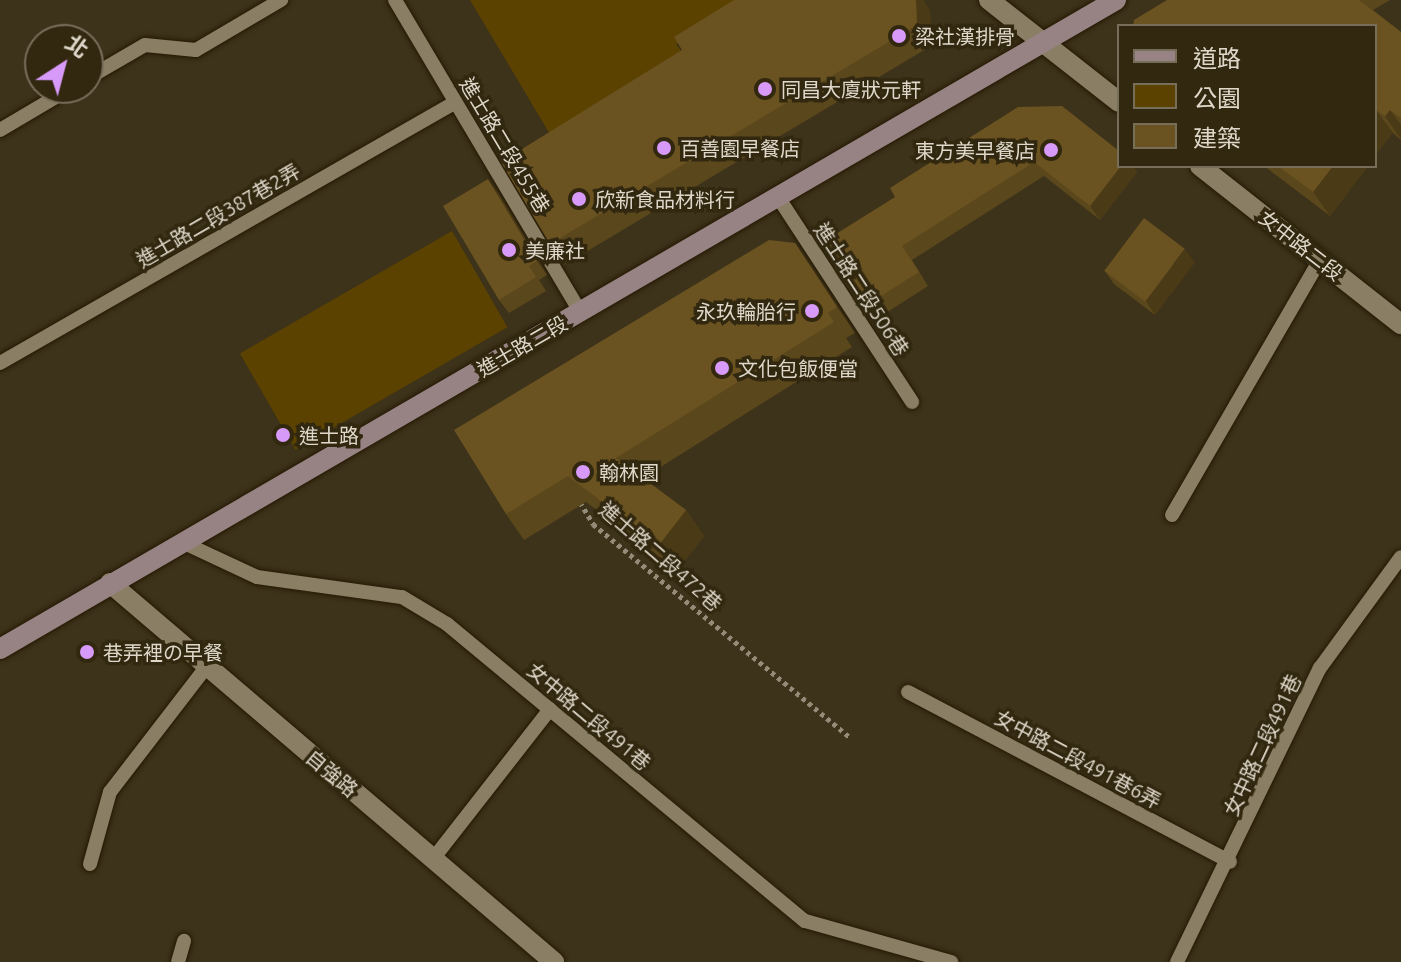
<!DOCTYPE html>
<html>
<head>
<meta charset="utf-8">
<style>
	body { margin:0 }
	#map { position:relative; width:1401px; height:962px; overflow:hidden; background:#3d321a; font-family:Ubuntu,"Noto Sans TC","Noto Sans JP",sans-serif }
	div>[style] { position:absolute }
	.green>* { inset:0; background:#5b4200; transform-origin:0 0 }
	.path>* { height:5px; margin-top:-2.5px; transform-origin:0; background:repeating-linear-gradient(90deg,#948b78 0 4px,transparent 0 8px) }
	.roads { filter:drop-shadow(0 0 2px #241903) drop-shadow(0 0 2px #241903) }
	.lane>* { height:14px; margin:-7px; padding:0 7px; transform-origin:7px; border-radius:7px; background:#8a7e64 }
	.street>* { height:20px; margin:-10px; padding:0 10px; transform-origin:10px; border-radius:10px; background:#8a7e64 }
	.secondary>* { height:20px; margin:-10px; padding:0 10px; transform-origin:10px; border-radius:10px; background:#988384 }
	.wall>* { inset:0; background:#5b471c }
	.shaded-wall>* { inset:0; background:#4a3a16 }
	.building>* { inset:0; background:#6a5320; transform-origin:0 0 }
	.dots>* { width:22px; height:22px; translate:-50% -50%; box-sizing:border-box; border:4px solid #322810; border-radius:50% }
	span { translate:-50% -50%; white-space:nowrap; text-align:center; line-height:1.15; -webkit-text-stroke:7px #322810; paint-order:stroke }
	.poi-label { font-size:20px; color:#dfd8ca }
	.left { translate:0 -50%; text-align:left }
	.right { translate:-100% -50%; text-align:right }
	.street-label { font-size:20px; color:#dfd8ca }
	.legend { position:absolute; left:1117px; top:24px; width:260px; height:144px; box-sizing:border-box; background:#322810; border:2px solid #776e5a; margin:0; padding:10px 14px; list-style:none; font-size:24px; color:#dfd8ca }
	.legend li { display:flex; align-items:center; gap:16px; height:40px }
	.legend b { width:40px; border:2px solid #776e5a }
	.north { position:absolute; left:24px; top:24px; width:80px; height:80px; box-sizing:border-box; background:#322810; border:2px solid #776e5a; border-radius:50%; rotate:36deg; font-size:22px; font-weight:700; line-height:32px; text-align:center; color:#dfd8ca }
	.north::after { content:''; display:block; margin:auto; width:28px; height:36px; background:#d89af8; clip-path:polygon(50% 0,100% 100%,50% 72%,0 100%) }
</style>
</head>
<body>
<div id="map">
	<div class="green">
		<div style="clip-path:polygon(470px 0,763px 0,676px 44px,695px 69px,554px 141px)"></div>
		<div style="left:452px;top:231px;width:111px;height:245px;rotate:60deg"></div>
	</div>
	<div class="path">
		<div style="left:580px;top:502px;width:26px;rotate:59deg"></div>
		<div style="left:593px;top:524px;width:334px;rotate:39.7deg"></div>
	</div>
	<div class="roads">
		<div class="lane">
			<div style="left:395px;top:0;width:362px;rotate:59.3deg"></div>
			<div style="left:88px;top:78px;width:66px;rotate:-30.1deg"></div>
			<div style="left:145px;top:45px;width:51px;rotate:5.6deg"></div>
			<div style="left:196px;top:50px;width:99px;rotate:-30.5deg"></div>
			<div style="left:0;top:130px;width:82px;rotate:-30.6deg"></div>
			<div style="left:778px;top:197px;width:245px;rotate:56.8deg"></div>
			<div style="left:0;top:363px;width:525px;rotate:-29.79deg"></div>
			<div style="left:1172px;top:515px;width:295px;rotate:-59.9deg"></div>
			<div style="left:182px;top:542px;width:83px;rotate:25deg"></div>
			<div style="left:257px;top:577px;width:146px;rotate:7.9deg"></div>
			<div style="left:402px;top:597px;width:52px;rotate:31deg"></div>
			<div style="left:447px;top:624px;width:465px;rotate:39.7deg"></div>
			<div style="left:805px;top:921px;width:152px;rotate:15.7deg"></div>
			<div style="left:908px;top:692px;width:364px;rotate:27.8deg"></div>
			<div style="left:433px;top:859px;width:190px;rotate:-52deg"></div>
			<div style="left:90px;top:864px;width:75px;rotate:-74.5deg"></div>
			<div style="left:110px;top:792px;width:159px;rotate:-52.4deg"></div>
			<div style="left:178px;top:962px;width:22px;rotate:-74deg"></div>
			<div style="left:1177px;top:962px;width:327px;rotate:-64.1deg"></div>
			<div style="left:1320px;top:668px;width:137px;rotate:-53.9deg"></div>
		</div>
		<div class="street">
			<div style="left:989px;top:0;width:165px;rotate:38.1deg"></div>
			<div style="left:1200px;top:166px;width:256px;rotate:38.2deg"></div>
			<div style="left:110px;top:583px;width:584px;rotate:40.48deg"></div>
		</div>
		<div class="secondary">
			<div style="left:0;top:649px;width:1291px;rotate:-30.18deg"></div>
		</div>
	</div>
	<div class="wall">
		<div style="clip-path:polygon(734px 0,923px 0,930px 11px,931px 46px,564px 265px,550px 244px)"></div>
		<div style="clip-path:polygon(1167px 0,1390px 0,1373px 10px,1401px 32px,1401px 140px,1393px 133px)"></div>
		<div style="clip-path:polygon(1018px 107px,1119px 166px,1133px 166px,1137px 172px,1100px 220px,1044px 176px,912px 260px,928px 286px,872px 322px,862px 308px,895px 197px)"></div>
		<div style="clip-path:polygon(1264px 166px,1368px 166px,1330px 216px)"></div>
		<div style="clip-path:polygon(498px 193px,547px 275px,539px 280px,546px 291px,509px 313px,499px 300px)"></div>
		<div style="clip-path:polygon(795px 243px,855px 333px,846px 338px,852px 347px,643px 478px,686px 510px,704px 536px,677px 571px,586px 502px,524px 540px,506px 514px)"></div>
		<div style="clip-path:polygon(1195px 262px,1155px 315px,1114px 284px,1104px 270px)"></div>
	</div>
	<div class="shaded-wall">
		<div style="clip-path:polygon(916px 0,923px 0,930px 11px,931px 46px,917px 25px)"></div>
		<div style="clip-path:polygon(1376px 110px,1393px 133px,1375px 156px,1375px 111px)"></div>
		<div style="clip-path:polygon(1390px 110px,1401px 125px,1401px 139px,1385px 116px)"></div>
		<div style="clip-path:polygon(1121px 166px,1133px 166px,1137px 172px,1100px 220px,1090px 206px)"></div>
		<div style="clip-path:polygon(1333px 166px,1368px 166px,1330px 216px,1313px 192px)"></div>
		<div style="clip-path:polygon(488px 179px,498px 193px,547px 275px,537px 261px)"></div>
		<div style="clip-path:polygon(795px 243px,813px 269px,855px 333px,837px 307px)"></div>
		<div style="clip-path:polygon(1185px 249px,1195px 262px,1155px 315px,1146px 301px)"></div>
		<div style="clip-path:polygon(686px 510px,704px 536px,677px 571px,659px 545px)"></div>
	</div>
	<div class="building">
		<div style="clip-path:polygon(734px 0,916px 0,917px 25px,550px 244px,501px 162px,682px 50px,674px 37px)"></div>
		<div style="clip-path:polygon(1167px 0,1359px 0,1401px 32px,1401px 118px,1390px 110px,1385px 116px,1376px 110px,1375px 111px,1375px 26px,1133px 26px,1134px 20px)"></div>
		<div style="clip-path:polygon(1062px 106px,1119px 151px,1119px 166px,1121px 166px,1090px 206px,1034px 162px,902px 246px,919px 272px,862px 308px,820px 244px,895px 197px,890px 188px,1018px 107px)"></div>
		<div style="clip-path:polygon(1278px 166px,1333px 166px,1313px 192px)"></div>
		<div style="clip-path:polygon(488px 179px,537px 261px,529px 266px,536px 277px,499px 300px,443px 206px)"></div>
		<div style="left:1144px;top:218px;width:51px;height:66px;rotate:37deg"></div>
		<div style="clip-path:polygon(769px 240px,795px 243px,837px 307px,828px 313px,834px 322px,616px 458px,686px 510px,659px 545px,568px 476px,506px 514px,454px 430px)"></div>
	</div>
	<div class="dots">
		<div style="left:899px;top:36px;background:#d89af8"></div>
		<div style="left:765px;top:89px;background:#d89af8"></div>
		<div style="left:664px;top:148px;background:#d89af8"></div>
		<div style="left:1051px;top:150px;background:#d89af8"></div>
		<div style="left:579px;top:199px;background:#d89af8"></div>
		<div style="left:509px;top:250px;background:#d89af8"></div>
		<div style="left:812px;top:311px;background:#d89af8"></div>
		<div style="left:722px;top:368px;background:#d89af8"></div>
		<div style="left:283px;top:435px;background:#d89af8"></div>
		<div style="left:583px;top:472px;background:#d89af8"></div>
		<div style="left:87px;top:652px;background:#d89af8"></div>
	</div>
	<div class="poi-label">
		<span class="left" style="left:915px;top:36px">梁社漢排骨</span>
		<span class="left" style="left:781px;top:89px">同昌大廈狀元軒</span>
		<span class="left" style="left:680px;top:148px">百善園早餐店</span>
		<span class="right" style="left:1035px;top:150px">東方美早餐店</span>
		<span class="left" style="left:595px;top:199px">欣新食品材料行</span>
		<span class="left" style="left:525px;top:250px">美廉社</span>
		<span class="right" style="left:796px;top:311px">永玖輪胎行</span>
		<span class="left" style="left:738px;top:368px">文化包飯便當</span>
		<span class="left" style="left:299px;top:435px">進士路</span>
		<span class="left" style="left:599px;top:472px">翰林園</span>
		<span class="left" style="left:103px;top:652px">巷弄裡の早餐</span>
	</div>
	<div class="street-label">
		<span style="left:505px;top:145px;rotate:59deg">進士路二段455巷</span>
		<span style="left:218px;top:215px;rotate:-30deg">進士路二段387巷2弄</span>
		<span style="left:1301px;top:245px;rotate:38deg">女中路二段</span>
		<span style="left:862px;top:289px;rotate:57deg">進士路二段506巷</span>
		<span style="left:522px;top:346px;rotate:-30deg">進士路二段</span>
		<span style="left:661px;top:556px;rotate:41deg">進士路二段472巷</span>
		<span style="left:589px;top:716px;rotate:40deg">女中路二段491巷</span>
		<span style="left:1262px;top:745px;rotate:-65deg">女中路二段491巷</span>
		<span style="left:1078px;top:759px;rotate:28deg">女中路二段491巷6弄</span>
		<span style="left:332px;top:773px;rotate:40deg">自強路</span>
	</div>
	<ul class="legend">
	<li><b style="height:10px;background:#988384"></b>道路</li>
	<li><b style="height:22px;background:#5b4200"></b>公園</li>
	<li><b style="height:22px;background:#6a5320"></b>建築</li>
	</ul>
	<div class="north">北</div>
</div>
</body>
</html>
